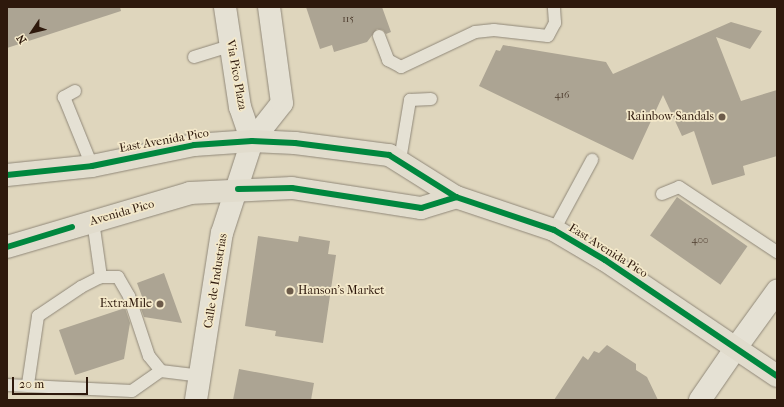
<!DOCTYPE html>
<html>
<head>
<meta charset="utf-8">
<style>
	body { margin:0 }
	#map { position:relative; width:784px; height:407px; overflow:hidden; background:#dfd6bd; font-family:"IM FELL French Canon",serif }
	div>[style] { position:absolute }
	.building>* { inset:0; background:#aca493; transform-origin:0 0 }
	.roads { filter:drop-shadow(0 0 1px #908879) drop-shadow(0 0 1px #908879) }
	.lane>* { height:12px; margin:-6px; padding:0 6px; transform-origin:6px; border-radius:6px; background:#e5e1d4 }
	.street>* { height:22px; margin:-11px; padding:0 11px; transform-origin:11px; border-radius:11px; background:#e5e1d4 }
	.secondary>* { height:22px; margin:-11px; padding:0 11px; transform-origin:11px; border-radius:11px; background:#e5e1d4 }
	.primary>* { height:22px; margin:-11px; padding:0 11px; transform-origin:11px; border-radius:11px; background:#e1dccd }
	.cycleway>* { height:6px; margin:-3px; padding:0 3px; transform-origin:3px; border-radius:3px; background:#00873e }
	.dots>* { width:11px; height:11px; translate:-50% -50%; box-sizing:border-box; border:2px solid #f4e9ca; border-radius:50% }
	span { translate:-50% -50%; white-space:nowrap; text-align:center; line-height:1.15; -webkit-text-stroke:3.5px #f4e9ca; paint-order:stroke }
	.number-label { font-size:10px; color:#4e3c2e }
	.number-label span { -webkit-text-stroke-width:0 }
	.street-label { font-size:12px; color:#2e190c }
	.poi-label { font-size:12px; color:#2e190c }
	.right { translate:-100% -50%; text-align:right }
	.left { translate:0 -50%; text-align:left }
	.frame { position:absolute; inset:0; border:8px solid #2e190c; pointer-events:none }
	.north { position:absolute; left:12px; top:12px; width:40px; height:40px; -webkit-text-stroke:3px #f4e9ca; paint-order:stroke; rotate:235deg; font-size:11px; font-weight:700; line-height:16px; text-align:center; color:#2e190c }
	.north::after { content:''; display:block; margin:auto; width:14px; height:18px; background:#2e190c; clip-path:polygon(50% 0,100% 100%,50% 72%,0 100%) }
	.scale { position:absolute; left:12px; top:377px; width:76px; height:18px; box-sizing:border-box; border:2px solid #2e190c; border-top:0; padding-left:5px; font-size:12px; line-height:14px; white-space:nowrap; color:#2e190c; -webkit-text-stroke:3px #f4e9ca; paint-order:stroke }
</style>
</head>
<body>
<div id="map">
	<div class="building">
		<div style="clip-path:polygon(7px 7px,120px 7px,121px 11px,7px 48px)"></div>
		<div style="clip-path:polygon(306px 7px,382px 7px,391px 32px,386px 34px,383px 30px,377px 29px,367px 42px,334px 52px,332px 45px,320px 49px)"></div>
		<div style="clip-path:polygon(731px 22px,762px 31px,750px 49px,716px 37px,741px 101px,777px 90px,777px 156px,743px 166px,745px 175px,712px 185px,694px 131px,682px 136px,663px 95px,633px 160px,479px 86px,496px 50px,500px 51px,503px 45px,606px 62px,613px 74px)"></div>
		<div style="left:677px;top:197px;width:86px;height:47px;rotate:35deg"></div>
		<div style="clip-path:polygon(258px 236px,298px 242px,299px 236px,330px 241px,328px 254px,336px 255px,323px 343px,275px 336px,276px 331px,245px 326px)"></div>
		<div style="clip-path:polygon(164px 273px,182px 323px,144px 317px,139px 303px,144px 302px,137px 283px)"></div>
		<div style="clip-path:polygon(125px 308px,130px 323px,124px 359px,75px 375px,59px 330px)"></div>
		<div style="clip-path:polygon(607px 345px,636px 364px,636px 370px,647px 377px,658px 400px,554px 400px,583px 356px,588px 360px,594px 351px,599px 353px)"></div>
		<div style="clip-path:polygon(239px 369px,314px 383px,311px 400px,233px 400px)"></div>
	</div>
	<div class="roads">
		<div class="lane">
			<div style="left:379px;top:36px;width:26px;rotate:69deg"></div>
			<div style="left:388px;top:60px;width:15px;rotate:28deg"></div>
			<div style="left:401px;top:67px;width:82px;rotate:-25.3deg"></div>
			<div style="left:475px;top:32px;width:19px;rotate:-6deg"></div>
			<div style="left:494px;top:30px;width:54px;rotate:6.3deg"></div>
			<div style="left:548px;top:36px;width:15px;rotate:-62deg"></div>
			<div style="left:555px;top:23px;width:16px;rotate:-94deg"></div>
			<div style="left:194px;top:57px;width:39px;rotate:-17deg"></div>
			<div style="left:75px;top:91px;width:13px;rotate:151deg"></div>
			<div style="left:64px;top:97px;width:74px;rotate:67.9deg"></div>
			<div style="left:400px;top:160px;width:61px;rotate:-80.5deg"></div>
			<div style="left:410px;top:100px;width:21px;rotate:-3deg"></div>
			<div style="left:662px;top:194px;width:18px;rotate:-22deg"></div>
			<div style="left:679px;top:187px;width:118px;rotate:33.6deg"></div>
			<div style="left:93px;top:221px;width:57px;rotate:81.9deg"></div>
			<div style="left:101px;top:277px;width:17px"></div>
			<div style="left:118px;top:277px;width:22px;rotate:60deg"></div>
			<div style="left:129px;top:296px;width:63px;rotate:71.6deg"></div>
			<div style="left:149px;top:356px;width:19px;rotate:51deg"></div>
			<div style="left:161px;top:371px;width:39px;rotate:7deg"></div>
			<div style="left:554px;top:230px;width:80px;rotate:-61.5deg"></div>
			<div style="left:28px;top:384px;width:69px;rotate:-81.6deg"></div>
			<div style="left:38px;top:316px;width:52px;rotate:-34deg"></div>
			<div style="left:81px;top:287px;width:22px;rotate:-27deg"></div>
			<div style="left:7px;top:385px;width:125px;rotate:2.7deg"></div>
			<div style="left:132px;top:391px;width:35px;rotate:-35deg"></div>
		</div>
		<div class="street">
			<div style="left:225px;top:7px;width:101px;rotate:81.5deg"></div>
			<div style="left:240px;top:107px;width:36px;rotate:71deg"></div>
			<div style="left:196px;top:400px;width:169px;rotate:-81.2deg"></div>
			<div style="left:222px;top:233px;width:97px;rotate:-71.9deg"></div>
			<div style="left:252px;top:141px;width:48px;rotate:-51.7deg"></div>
			<div style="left:282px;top:103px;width:97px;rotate:-97.7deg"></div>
			<div style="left:700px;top:400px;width:62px;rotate:-55.5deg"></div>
		</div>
		<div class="secondary">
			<div style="left:735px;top:349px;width:72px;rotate:-54.1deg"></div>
		</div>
		<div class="primary">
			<div style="left:7px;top:175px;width:85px;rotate:-6deg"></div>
			<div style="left:92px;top:166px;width:104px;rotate:-11.6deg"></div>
			<div style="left:194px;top:145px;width:58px;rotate:-3.9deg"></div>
			<div style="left:252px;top:141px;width:43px;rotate:2.7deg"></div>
			<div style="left:295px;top:143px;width:95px;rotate:7.3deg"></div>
			<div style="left:389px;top:155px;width:79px;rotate:32.1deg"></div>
			<div style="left:456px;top:197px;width:103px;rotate:18.6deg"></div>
			<div style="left:554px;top:230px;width:59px;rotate:30.5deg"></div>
			<div style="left:605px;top:260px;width:207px;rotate:34deg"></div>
			<div style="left:7px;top:247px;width:191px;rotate:-16.4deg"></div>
			<div style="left:190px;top:193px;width:102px;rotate:-2.8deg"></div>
			<div style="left:292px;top:188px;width:131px;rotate:8.8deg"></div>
			<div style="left:421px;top:208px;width:37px;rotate:-17deg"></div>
		</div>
	</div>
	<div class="cycleway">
		<div style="left:7px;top:175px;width:85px;rotate:-6deg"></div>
		<div style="left:92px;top:166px;width:104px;rotate:-11.6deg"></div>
		<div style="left:194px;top:145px;width:58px;rotate:-3.9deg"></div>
		<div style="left:252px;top:141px;width:43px;rotate:2.7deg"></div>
		<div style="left:295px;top:143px;width:95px;rotate:7.3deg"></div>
		<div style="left:389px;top:155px;width:79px;rotate:32.1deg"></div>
		<div style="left:456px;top:197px;width:103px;rotate:18.6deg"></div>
		<div style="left:554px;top:230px;width:59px;rotate:30.5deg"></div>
		<div style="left:605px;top:260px;width:207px;rotate:34deg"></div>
		<div style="left:238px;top:189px;width:54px;rotate:-1.1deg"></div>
		<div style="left:292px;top:188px;width:131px;rotate:8.8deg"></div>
		<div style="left:421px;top:208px;width:37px;rotate:-17deg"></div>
		<div style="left:7px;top:247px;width:68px;rotate:-17.1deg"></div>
	</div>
	<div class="dots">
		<div style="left:722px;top:117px;background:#6c5b4a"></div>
		<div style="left:290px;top:291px;background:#6c5b4a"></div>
		<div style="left:160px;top:304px;background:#6c5b4a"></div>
	</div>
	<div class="number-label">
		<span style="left:348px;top:20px">115</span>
		<span style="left:562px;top:96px">416</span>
		<span style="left:700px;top:241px">400</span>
	</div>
	<div class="street-label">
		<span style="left:236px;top:75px;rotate:80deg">Via Pico Plaza</span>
		<span style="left:164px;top:141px;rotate:-10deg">East Avenida Pico</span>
		<span style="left:122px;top:213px;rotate:-16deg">Avenida Pico</span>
		<span style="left:608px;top:251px;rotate:32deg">East Avenida Pico</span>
		<span style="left:216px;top:281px;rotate:-81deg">Calle de Industrias</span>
	</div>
	<div class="poi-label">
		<span class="right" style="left:714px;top:117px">Rainbow Sandals</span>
		<span class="left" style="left:298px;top:291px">Hanson's Market</span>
		<span class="right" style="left:152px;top:304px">ExtraMile</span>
	</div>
	<div class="frame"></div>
	<div class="north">N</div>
	<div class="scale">20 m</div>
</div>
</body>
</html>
